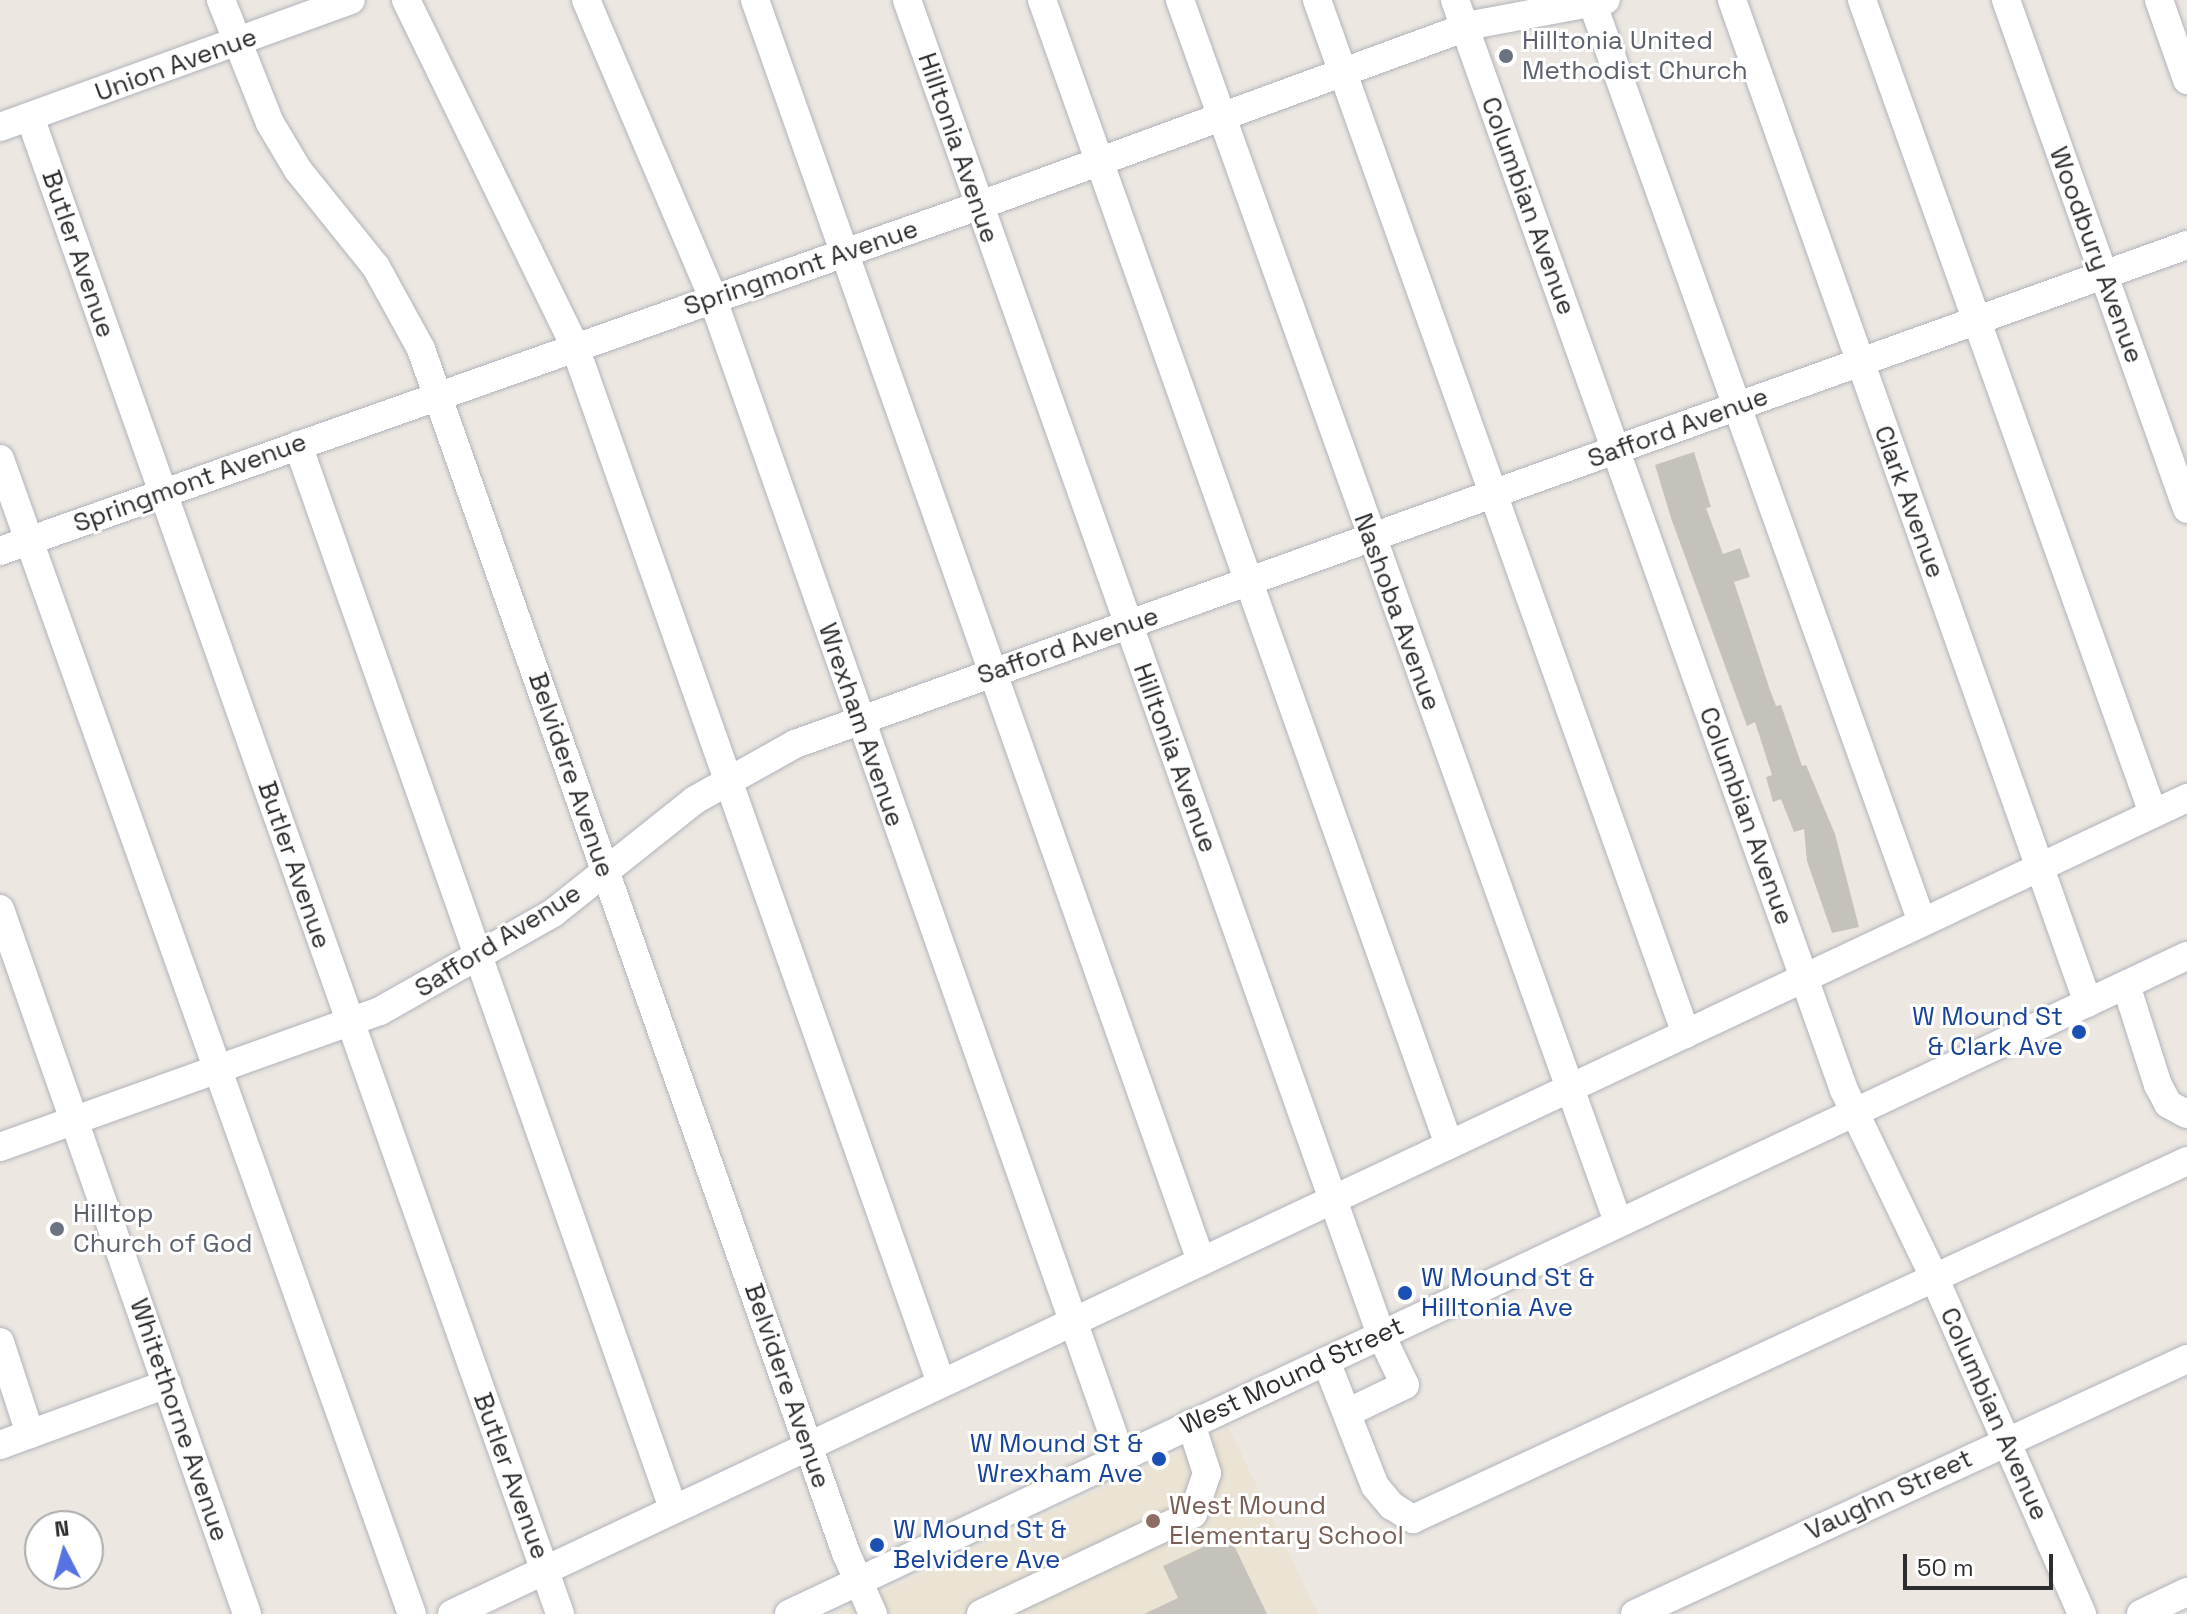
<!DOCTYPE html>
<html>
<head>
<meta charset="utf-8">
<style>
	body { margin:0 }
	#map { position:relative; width:2187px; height:1614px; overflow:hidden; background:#ece7e1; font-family:"Space Grotesk",sans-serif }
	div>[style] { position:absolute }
	.education>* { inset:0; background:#ebe3d3 }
	.building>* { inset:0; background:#c5c2bc }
	.roads { filter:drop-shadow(0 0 2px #b1b3bb) drop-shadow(0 0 2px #b1b3bb) }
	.minor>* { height:28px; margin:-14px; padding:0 14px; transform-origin:14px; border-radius:14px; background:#fff }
	.dots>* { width:22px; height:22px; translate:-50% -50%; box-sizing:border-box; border:4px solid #fff; border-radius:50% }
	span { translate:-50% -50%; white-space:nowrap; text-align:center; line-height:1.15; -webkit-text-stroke:6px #fff; paint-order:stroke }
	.worship-label { font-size:26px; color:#5b616d }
	.left { translate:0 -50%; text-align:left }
	.street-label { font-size:26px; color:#2d2d2d }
	.transit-label { font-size:26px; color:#164399 }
	.right { translate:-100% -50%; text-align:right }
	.education-label { font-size:26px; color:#785e54 }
	.north { position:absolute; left:24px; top:1510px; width:80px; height:80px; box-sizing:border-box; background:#fff; border:2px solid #ababab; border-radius:50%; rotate:354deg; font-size:22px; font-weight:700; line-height:32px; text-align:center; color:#2d2d2d }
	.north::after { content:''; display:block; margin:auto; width:28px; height:36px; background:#5673e4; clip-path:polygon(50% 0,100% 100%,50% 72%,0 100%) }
	.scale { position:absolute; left:1903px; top:1554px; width:150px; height:36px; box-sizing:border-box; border:4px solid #2d2d2d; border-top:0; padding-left:10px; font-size:24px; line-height:28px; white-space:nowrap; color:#2d2d2d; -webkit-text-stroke:6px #fff; paint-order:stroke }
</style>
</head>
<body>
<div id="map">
	<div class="education">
		<div style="clip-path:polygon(1229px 1428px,1318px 1614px,837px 1614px)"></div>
	</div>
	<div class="building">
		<div style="clip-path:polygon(1694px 452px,1711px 507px,1706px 508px,1723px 554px,1740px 548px,1750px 577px,1734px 582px,1770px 690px,1776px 706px,1781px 705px,1802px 766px,1806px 765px,1835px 834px,1859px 927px,1832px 933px,1807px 861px,1804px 829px,1794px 832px,1781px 799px,1773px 802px,1766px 777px,1772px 775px,1755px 722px,1747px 726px,1671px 518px,1655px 465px)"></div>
		<div style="clip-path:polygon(1229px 1535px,1267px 1614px,1144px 1614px,1178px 1598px,1163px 1566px)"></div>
	</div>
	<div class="roads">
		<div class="minor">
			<div style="left:221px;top:0;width:132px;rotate:68.3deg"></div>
			<div style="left:270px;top:123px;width:55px;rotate:59.2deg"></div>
			<div style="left:298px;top:170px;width:124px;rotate:51.2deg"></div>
			<div style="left:376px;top:267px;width:94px;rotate:61.2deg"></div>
			<div style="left:421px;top:349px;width:1277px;rotate:70.56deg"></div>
			<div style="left:846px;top:1553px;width:67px;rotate:66.1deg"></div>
			<div style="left:406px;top:0;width:386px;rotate:64deg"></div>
			<div style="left:575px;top:347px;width:1099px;rotate:70.54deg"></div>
			<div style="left:586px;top:0;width:316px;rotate:66.9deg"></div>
			<div style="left:710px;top:291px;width:1236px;rotate:70.58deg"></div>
			<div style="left:755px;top:0;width:1338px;rotate:70.52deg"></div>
			<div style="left:907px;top:0;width:1417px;rotate:70.45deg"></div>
			<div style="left:1381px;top:1335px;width:55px;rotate:64.4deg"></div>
			<div style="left:1405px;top:1385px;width:62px;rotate:154.3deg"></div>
			<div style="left:1042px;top:0;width:1215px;rotate:70.43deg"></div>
			<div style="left:1180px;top:0;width:1298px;rotate:70.28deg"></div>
			<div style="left:1317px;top:0;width:1098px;rotate:70.36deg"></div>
			<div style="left:1455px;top:0;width:1157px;rotate:70.36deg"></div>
			<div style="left:1844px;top:1090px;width:210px;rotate:64.3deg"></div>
			<div style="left:1935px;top:1279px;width:366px;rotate:66.3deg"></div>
			<div style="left:1732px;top:0;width:1064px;rotate:70.46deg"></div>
			<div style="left:1862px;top:0;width:864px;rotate:70.31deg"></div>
			<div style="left:2006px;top:0;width:540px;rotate:70.42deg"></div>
			<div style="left:2159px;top:0;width:85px;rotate:70.7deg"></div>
			<div style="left:1592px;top:2px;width:977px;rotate:70.27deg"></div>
			<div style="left:30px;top:117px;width:1588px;rotate:70.5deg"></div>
			<div style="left:0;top:127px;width:373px;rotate:-19.9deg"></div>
			<div style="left:298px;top:445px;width:1127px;rotate:70.57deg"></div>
			<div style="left:0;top:459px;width:1226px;rotate:70.37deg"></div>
			<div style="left:0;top:551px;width:1037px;rotate:-19.43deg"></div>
			<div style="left:978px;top:206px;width:526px;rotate:-20.12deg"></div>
			<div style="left:1472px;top:25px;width:136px;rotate:-10.6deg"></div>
			<div style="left:0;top:909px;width:747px;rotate:70.69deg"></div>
			<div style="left:2126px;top:985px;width:105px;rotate:72.3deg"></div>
			<div style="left:2158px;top:1085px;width:21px;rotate:62deg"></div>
			<div style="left:2168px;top:1104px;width:21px;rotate:28deg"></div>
			<div style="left:0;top:1147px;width:404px;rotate:-19.7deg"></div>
			<div style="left:380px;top:1011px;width:199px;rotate:-29.5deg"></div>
			<div style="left:553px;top:913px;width:181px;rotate:-38.5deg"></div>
			<div style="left:695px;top:800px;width:115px;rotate:-29.2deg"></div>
			<div style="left:795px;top:744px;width:1479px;rotate:-19.72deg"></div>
			<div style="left:0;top:1342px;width:97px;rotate:71.9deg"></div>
			<div style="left:1326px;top:1361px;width:134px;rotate:68.6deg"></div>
			<div style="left:1375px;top:1486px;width:26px;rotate:50deg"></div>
			<div style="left:1392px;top:1506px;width:25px;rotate:32deg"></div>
			<div style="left:1413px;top:1519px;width:853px;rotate:-24.82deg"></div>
			<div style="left:0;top:1445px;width:178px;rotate:-20.1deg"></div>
			<div style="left:452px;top:1614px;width:1917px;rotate:-25.19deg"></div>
			<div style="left:789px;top:1614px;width:1545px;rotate:-25.21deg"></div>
			<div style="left:981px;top:1614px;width:234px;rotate:-25.3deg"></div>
			<div style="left:1193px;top:1514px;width:43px;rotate:-71.1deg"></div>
			<div style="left:1207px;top:1473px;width:52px;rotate:-108.1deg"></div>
			<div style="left:1635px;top:1614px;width:608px;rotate:-24.79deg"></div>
			<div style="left:2141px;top:1614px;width:51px;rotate:-25.6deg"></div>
		</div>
	</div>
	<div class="dots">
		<div style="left:1506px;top:56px;background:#6b7280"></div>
		<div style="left:2079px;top:1032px;background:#1a4fb4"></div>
		<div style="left:57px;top:1229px;background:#6b7280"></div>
		<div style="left:1405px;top:1293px;background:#1a4fb4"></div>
		<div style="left:1159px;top:1459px;background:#1a4fb4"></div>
		<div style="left:1153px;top:1521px;background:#8d6e63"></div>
		<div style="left:877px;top:1545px;background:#1a4fb4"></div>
	</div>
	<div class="worship-label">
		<span class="left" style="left:1522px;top:56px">Hilltonia United<br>Methodist Church</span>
		<span class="left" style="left:73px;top:1229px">Hilltop<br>Church of God</span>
	</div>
	<div class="street-label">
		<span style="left:176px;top:65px;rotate:-20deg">Union Avenue</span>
		<span style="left:958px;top:148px;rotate:71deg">Hilltonia Avenue</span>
		<span style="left:1528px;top:206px;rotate:70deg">Columbian Avenue</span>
		<span style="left:78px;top:254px;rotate:71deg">Butler Avenue</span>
		<span style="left:2096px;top:255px;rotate:70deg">Woodbury Avenue</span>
		<span style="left:801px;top:268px;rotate:-19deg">Springmont Avenue</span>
		<span style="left:1678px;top:428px;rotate:-20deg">Safford Avenue</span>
		<span style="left:190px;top:483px;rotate:-20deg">Springmont Avenue</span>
		<span style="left:1909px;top:502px;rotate:70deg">Clark Avenue</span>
		<span style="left:1397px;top:612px;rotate:70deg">Nashoba Avenue</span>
		<span style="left:1068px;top:646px;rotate:-19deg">Safford Avenue</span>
		<span style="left:861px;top:725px;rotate:71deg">Wrexham Avenue</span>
		<span style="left:1175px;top:758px;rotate:70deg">Hilltonia Avenue</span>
		<span style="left:571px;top:775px;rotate:71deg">Belvidere Avenue</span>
		<span style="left:1746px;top:816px;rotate:70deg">Columbian Avenue</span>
		<span style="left:294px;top:865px;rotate:71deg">Butler Avenue</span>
		<span style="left:498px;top:941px;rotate:-32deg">Safford Avenue</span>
		<span style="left:1292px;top:1376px;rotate:-25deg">West Mound Street</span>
		<span style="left:787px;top:1386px;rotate:71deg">Belvidere Avenue</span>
		<span style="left:1994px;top:1414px;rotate:66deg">Columbian Avenue</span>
		<span style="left:179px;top:1420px;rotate:71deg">Whitethorne Avenue</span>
		<span style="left:511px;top:1476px;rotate:70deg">Butler Avenue</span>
		<span style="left:1889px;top:1495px;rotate:-25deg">Vaughn Street</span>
	</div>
	<div class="transit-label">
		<span class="right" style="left:2063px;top:1032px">W Mound St<br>&amp; Clark Ave</span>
		<span class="left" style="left:1421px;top:1293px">W Mound St &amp;<br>Hilltonia Ave</span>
		<span class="right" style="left:1143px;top:1459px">W Mound St &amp;<br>Wrexham Ave</span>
		<span class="left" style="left:893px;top:1545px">W Mound St &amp;<br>Belvidere Ave</span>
	</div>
	<div class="education-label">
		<span class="left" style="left:1169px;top:1521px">West Mound<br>Elementary School</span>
	</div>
	<div class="north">N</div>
	<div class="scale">50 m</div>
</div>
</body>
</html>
